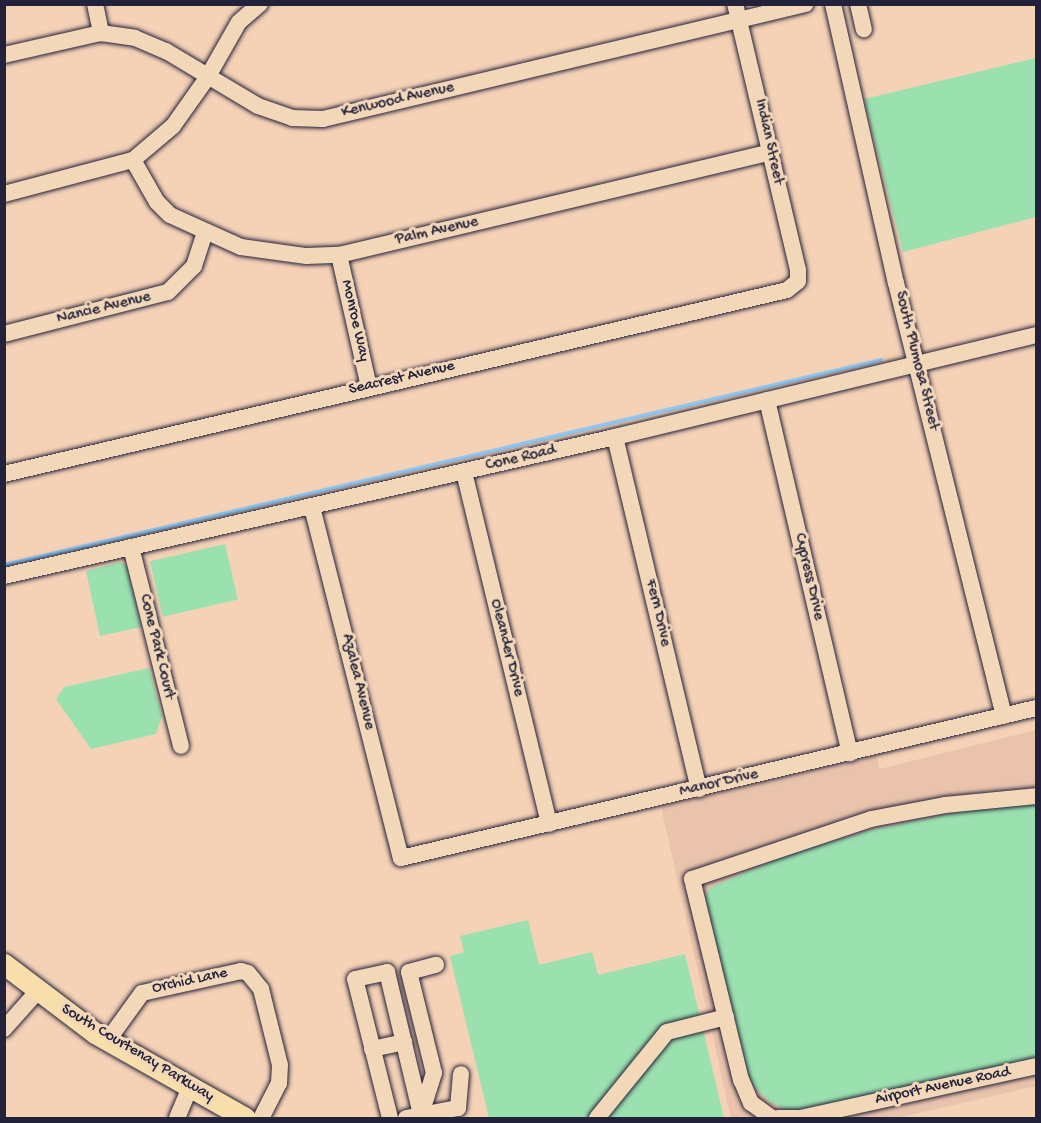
<!DOCTYPE html>
<html>
<head>
<meta charset="utf-8">
<style>
	body { margin:0 }
	#map { position:relative; width:1041px; height:1123px; overflow:hidden; background:#f5d1b6; font-family:"Gochi Hand",sans-serif }
	div>[style] { position:absolute }
	.built>* { inset:0; background:#eac3ad }
	.green>* { inset:0; background:#9be1af; transform-origin:0 0 }
	.stream>* { height:4px; margin:-2px; padding:0 2px; transform-origin:2px; border-radius:2px; background:#93c9f1 }
	.roads { filter:drop-shadow(0 0 2px #22223b) drop-shadow(0 0 2px #22223b) }
	.minor>* { height:16px; margin:-8px; padding:0 8px; transform-origin:8px; border-radius:8px; background:#f2d7b9 }
	.major>* { height:21px; margin:-10.5px; padding:0 10.5px; transform-origin:10.5px; border-radius:10.5px; background:#f8deab }
	span { translate:-50% -50%; white-space:nowrap; text-align:center; line-height:1.15; -webkit-text-stroke:6px #f2d7b9; paint-order:stroke }
	.street-label { font-size:16px; color:#22223b }
	.frame { position:absolute; inset:0; border:6px solid #22223b; pointer-events:none }
</style>
</head>
<body>
<div id="map">
	<div class="built">
		<div style="clip-path:polygon(1036px 730px,1036px 1086px,897px 1118px,731px 1118px,661px 807px,876px 756px,880px 769px)"></div>
	</div>
	<div class="green">
		<div style="clip-path:polygon(1036px 58px,1036px 217px,903px 252px,864px 99px)"></div>
		<div style="left:225px;top:544px;width:57px;height:77px;rotate:77deg"></div>
		<div style="clip-path:polygon(120px 562px,127px 566px,141px 627px,100px 636px,86px 571px)"></div>
		<div style="clip-path:polygon(149px 668px,162px 716px,156px 734px,91px 749px,56px 699px,64px 687px)"></div>
		<div style="clip-path:polygon(1036px 803px,1036px 1059px,791px 1112px,771px 1103px,750px 1082px,704px 902px,709px 888px,786px 855px,871px 830px,987px 806px)"></div>
		<div style="clip-path:polygon(528px 920px,539px 965px,592px 952px,598px 975px,685px 954px,724px 1118px,489px 1118px,450px 956px,464px 952px,460px 936px)"></div>
	</div>
	<div class="stream">
		<div style="left:4px;top:565px;width:901px;rotate:-13.16deg"></div>
	</div>
	<div class="roads">
		<div class="minor">
			<div style="left:95px;top:4px;width:30px;rotate:78deg"></div>
			<div style="left:833px;top:4px;width:286px;rotate:77.3deg"></div>
			<div style="left:896px;top:283px;width:446px;rotate:76deg"></div>
			<div style="left:858px;top:4px;width:26px;rotate:77deg"></div>
			<div style="left:4px;top:55px;width:99px;rotate:-12.8deg"></div>
			<div style="left:101px;top:33px;width:34px;rotate:8deg"></div>
			<div style="left:135px;top:38px;width:34px;rotate:23deg"></div>
			<div style="left:166px;top:51px;width:107px;rotate:30.9deg"></div>
			<div style="left:258px;top:106px;width:36px;rotate:19deg"></div>
			<div style="left:292px;top:118px;width:31px;rotate:2deg"></div>
			<div style="left:323px;top:119px;width:496px;rotate:-13.4deg"></div>
			<div style="left:133px;top:160px;width:48px;rotate:60.3deg"></div>
			<div style="left:157px;top:202px;width:18px;rotate:45deg"></div>
			<div style="left:170px;top:215px;width:78px;rotate:24.3deg"></div>
			<div style="left:241px;top:247px;width:66px;rotate:7.9deg"></div>
			<div style="left:306px;top:256px;width:33px;rotate:-2deg"></div>
			<div style="left:339px;top:255px;width:444px;rotate:-13.4deg"></div>
			<div style="left:4px;top:194px;width:133px;rotate:-14.8deg"></div>
			<div style="left:133px;top:160px;width:52px;rotate:-40.4deg"></div>
			<div style="left:173px;top:126px;width:59px;rotate:-54.7deg"></div>
			<div style="left:207px;top:78px;width:64px;rotate:-60.3deg"></div>
			<div style="left:239px;top:22px;width:28px;rotate:-41deg"></div>
			<div style="left:339px;top:255px;width:135px;rotate:77.2deg"></div>
			<div style="left:4px;top:334px;width:169px;rotate:-14.4deg"></div>
			<div style="left:168px;top:292px;width:37px;rotate:-45deg"></div>
			<div style="left:194px;top:266px;width:35px;rotate:-72deg"></div>
			<div style="left:767px;top:400px;width:363px;rotate:76.8deg"></div>
			<div style="left:615px;top:437px;width:362px;rotate:76.6deg"></div>
			<div style="left:464px;top:472px;width:362px;rotate:76.4deg"></div>
			<div style="left:4px;top:474px;width:804px;rotate:-13.22deg"></div>
			<div style="left:787px;top:290px;width:14px;rotate:-39deg"></div>
			<div style="left:798px;top:281px;width:11px;rotate:-90deg"></div>
			<div style="left:798px;top:270px;width:273px;rotate:-103.3deg"></div>
			<div style="left:312px;top:507px;width:362px;rotate:75.8deg"></div>
			<div style="left:401px;top:858px;width:652px;rotate:-13.29deg"></div>
			<div style="left:131px;top:547px;width:205px;rotate:75.9deg"></div>
			<div style="left:4px;top:576px;width:627px;rotate:-12.82deg"></div>
			<div style="left:615px;top:437px;width:433px;rotate:-13.6deg"></div>
			<div style="left:4px;top:1029px;width:50px;rotate:-48.3deg"></div>
			<div style="left:108px;top:1040px;width:58px;rotate:-54.1deg"></div>
			<div style="left:142px;top:993px;width:101px;rotate:-12.5deg"></div>
			<div style="left:241px;top:971px;width:7px;rotate:16deg"></div>
			<div style="left:248px;top:973px;width:21px;rotate:51deg"></div>
			<div style="left:261px;top:989px;width:78px;rotate:76deg"></div>
			<div style="left:280px;top:1065px;width:18px;rotate:93deg"></div>
			<div style="left:279px;top:1083px;width:39px;rotate:117deg"></div>
			<div style="left:372px;top:1049px;width:33px;rotate:-12deg"></div>
			<div style="left:421px;top:1114px;width:43px;rotate:-72.4deg"></div>
			<div style="left:434px;top:1073px;width:104px;rotate:-103.9deg"></div>
			<div style="left:409px;top:972px;width:28px;rotate:-15deg"></div>
			<div style="left:177px;top:1118px;width:34px;rotate:-67deg"></div>
			<div style="left:390px;top:1118px;width:143px;rotate:-104.1deg"></div>
			<div style="left:355px;top:979px;width:33px;rotate:-12deg"></div>
			<div style="left:387px;top:972px;width:147px;rotate:76.6deg"></div>
			<div style="left:406px;top:1118px;width:53px;rotate:-10.9deg"></div>
			<div style="left:458px;top:1108px;width:34px;rotate:-85deg"></div>
			<div style="left:597px;top:1118px;width:111px;rotate:-50.9deg"></div>
			<div style="left:667px;top:1032px;width:61px;rotate:-14.3deg"></div>
			<div style="left:772px;top:1118px;width:26px;rotate:-144deg"></div>
			<div style="left:751px;top:1103px;width:25px;rotate:-113deg"></div>
			<div style="left:741px;top:1080px;width:207px;rotate:-103.7deg"></div>
			<div style="left:692px;top:879px;width:189px;rotate:-18.5deg"></div>
			<div style="left:871px;top:819px;width:75px;rotate:-10.7deg"></div>
			<div style="left:945px;top:805px;width:91px;rotate:-5.6deg"></div>
			<div style="left:778px;top:1118px;width:22px"></div>
			<div style="left:800px;top:1118px;width:242px;rotate:-12.4deg"></div>
		</div>
		<div class="major">
			<div style="left:4px;top:964px;width:114px;rotate:37.2deg"></div>
			<div style="left:95px;top:1033px;width:172px;rotate:29.5deg"></div>
		</div>
	</div>
	<div class="street-label">
		<span style="left:398px;top:101px;rotate:-13deg">Kenwood Avenue</span>
		<span style="left:768px;top:142px;rotate:77deg">Indian Street</span>
		<span style="left:437px;top:232px;rotate:-13deg">Palm Avenue</span>
		<span style="left:104px;top:309px;rotate:-14deg">Nancie Avenue</span>
		<span style="left:354px;top:321px;rotate:77deg">Monroe Way</span>
		<span style="left:916px;top:361px;rotate:76deg">South Plumosa Street</span>
		<span style="left:402px;top:379px;rotate:-13deg">Seacrest Avenue</span>
		<span style="left:521px;top:459px;rotate:-13deg">Cone Road</span>
		<span style="left:808px;top:577px;rotate:77deg">Cypress Drive</span>
		<span style="left:657px;top:613px;rotate:77deg">Fern Drive</span>
		<span style="left:156px;top:647px;rotate:76deg">Cone Park Court</span>
		<span style="left:506px;top:648px;rotate:76deg">Oleander Drive</span>
		<span style="left:357px;top:682px;rotate:76deg">Azalea Avenue</span>
		<span style="left:719px;top:784px;rotate:-13deg">Manor Drive</span>
		<span style="left:190px;top:982px;rotate:-12deg">Orchid Lane</span>
		<span style="left:137px;top:1054px;rotate:31deg">South Courtenay Parkway</span>
		<span style="left:943px;top:1087px;rotate:-12deg">Airport Avenue Road</span>
	</div>
	<div class="frame"></div>
</div>
</body>
</html>
